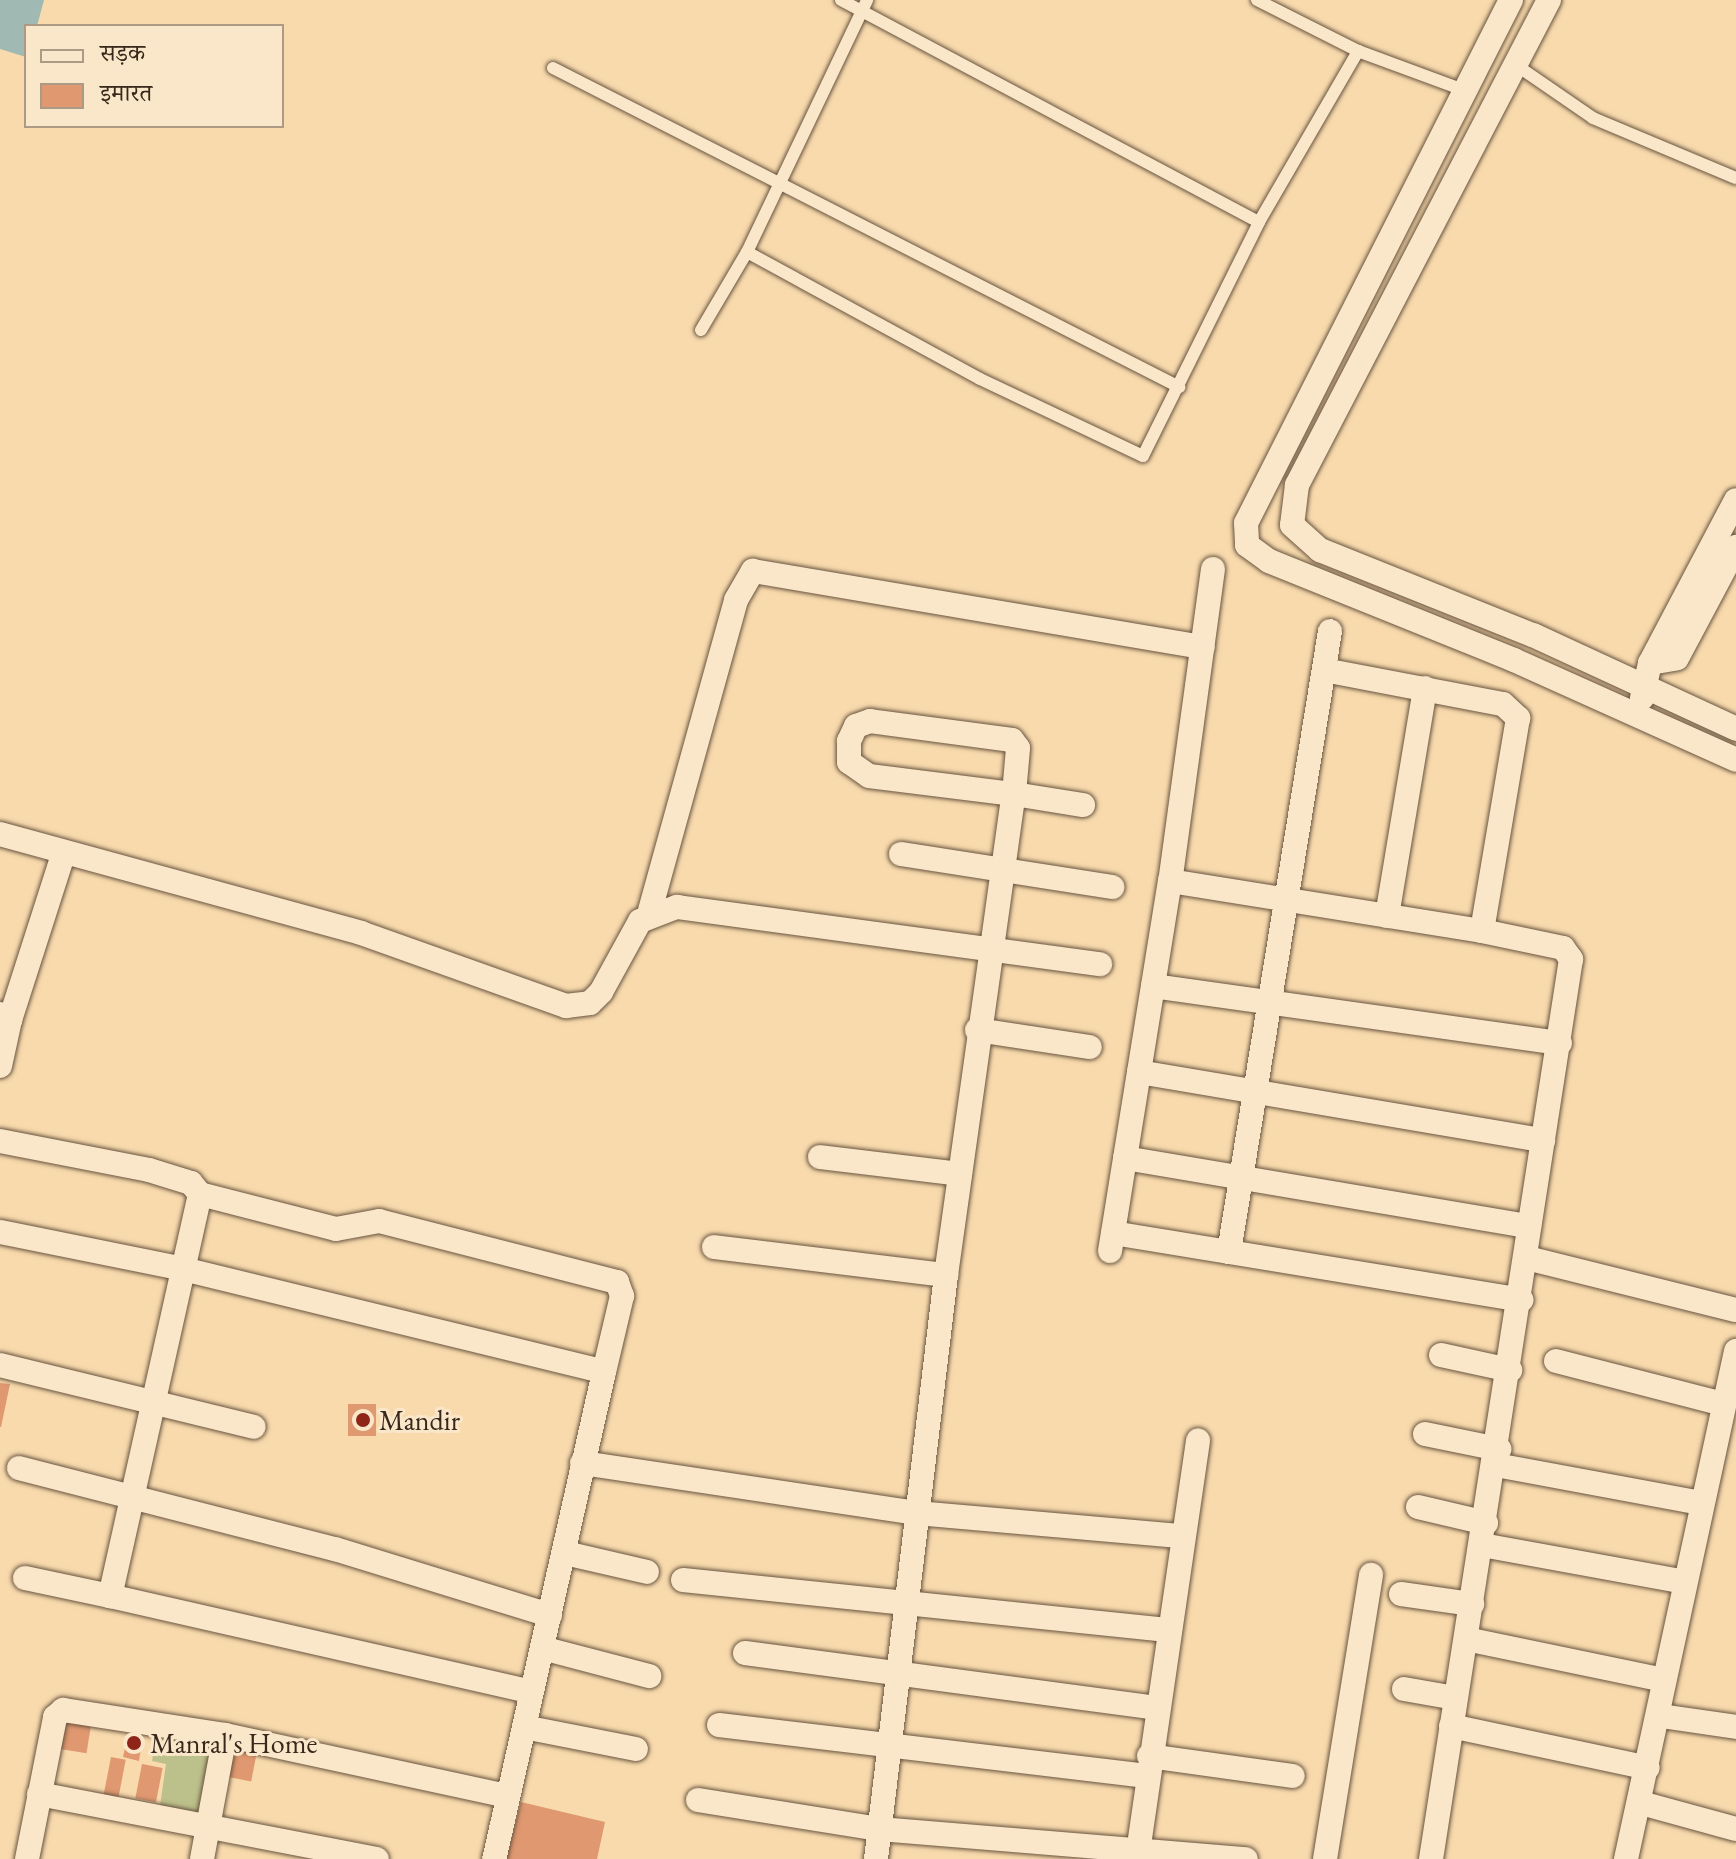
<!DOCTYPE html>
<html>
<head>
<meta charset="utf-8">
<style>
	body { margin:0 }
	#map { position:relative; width:1736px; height:1859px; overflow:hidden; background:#f8daad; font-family:"EB Garamond","Noto Serif Devanagari",serif }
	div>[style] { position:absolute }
	.green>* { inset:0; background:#bcc08a }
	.water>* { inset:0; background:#a0b9b3 }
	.building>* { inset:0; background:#df9870; transform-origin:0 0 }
	.roads { filter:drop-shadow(0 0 2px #68543f) drop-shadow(0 0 2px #68543f) }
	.service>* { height:12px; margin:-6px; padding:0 6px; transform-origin:6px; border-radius:6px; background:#fae7ca }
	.minor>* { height:24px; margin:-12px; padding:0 12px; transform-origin:12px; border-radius:12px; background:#fae7ca }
	.dots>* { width:22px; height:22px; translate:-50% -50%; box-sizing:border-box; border:4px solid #fae7ca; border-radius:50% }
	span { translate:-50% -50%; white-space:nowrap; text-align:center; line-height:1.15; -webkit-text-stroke:6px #fae7ca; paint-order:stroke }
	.poi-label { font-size:28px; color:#38271a }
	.left { translate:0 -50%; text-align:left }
	.legend { position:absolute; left:24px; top:24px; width:260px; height:104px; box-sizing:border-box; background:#fae7ca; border:2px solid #ac9a84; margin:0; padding:10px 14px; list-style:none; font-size:24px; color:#38271a }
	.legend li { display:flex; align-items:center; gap:16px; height:40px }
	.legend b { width:40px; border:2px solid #ac9a84 }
</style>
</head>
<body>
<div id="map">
	<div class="green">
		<div style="clip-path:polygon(157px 1730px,219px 1737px,205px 1820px,160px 1806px,166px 1764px,152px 1761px)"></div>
	</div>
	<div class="water">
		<div style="clip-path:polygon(0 0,44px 0,37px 26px,26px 26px,26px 57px,0 49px)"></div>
	</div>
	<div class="building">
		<div style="clip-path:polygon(0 1383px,10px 1384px,1px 1427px,0 1427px)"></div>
		<div style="left:348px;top:1404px;width:28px;height:32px"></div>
		<div style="left:63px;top:1710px;width:30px;height:39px;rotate:9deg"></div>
		<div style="clip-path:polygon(130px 1726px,144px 1728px,139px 1761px,123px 1757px)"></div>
		<div style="left:227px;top:1738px;width:32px;height:38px;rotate:11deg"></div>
		<div style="left:111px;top:1757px;width:15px;height:40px;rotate:11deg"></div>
		<div style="left:142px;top:1764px;width:21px;height:35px;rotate:11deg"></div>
		<div style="clip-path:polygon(521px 1802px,605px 1822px,597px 1859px,506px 1859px)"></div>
	</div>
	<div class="roads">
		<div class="service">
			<div style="left:841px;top:0;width:473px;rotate:28deg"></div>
			<div style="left:1257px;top:0;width:113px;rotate:26.8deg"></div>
			<div style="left:1358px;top:51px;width:115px;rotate:20.3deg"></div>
			<div style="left:1516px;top:65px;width:93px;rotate:34.5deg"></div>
			<div style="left:1593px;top:118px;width:155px;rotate:22.8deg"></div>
			<div style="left:553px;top:68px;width:703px;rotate:27deg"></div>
			<div style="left:747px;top:252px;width:265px;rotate:28.6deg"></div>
			<div style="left:980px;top:379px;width:180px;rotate:25.3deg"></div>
			<div style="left:1143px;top:456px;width:261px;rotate:-63.6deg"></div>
			<div style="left:1259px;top:222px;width:198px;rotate:-59.9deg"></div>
			<div style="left:701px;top:330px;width:91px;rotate:-59.5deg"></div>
			<div style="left:747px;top:252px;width:279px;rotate:-64.5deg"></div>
		</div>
		<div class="minor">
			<div style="left:1511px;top:0;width:586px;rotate:116.87deg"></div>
			<div style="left:1246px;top:523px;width:22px;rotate:87deg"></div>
			<div style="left:1247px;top:545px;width:27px;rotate:36deg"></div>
			<div style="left:1269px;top:561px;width:264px;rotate:22deg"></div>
			<div style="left:1514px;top:660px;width:243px;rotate:24.2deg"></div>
			<div style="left:1549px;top:0;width:547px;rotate:117.46deg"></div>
			<div style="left:1297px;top:485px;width:40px;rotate:97.1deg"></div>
			<div style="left:1292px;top:525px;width:38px;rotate:42deg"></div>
			<div style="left:1320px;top:550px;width:229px;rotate:21.8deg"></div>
			<div style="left:1533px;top:635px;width:224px;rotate:24.8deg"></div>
			<div style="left:1213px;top:569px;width:315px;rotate:97.8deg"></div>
			<div style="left:1170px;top:881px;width:316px;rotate:9.1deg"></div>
			<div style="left:1482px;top:931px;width:83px;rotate:11.9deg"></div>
			<div style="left:1563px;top:948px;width:14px;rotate:54deg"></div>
			<div style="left:1571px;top:959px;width:911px;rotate:98.84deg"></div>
			<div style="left:1650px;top:663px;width:27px;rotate:-10deg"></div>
			<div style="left:1677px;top:658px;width:126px;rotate:-62deg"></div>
			<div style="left:1324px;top:670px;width:182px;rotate:10.8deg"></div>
			<div style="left:1503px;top:704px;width:21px;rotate:43deg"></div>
			<div style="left:1518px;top:718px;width:216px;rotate:99.6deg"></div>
			<div style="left:1642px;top:698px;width:36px;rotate:-77deg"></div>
			<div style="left:1650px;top:663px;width:184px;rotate:-62.2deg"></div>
			<div style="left:0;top:834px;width:374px;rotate:15.3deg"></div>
			<div style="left:361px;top:933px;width:218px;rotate:19.6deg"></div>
			<div style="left:566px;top:1006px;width:24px;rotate:-7deg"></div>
			<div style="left:590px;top:1003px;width:16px;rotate:-45deg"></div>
			<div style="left:601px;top:992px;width:81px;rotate:-61.2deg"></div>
			<div style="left:640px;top:921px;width:40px;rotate:-21deg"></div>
			<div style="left:677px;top:907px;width:427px;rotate:7.7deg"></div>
			<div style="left:901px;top:854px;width:214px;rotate:8.9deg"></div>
			<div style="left:649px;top:914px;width:326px;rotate:-74.5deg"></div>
			<div style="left:736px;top:600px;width:34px;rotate:-60deg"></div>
			<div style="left:753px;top:571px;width:456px;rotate:9.6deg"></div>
			<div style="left:1387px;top:916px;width:231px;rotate:-80.5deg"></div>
			<div style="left:1153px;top:986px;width:411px;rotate:8deg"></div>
			<div style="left:0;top:1014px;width:12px;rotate:31deg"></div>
			<div style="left:10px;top:1020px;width:47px;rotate:102.3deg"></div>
			<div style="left:10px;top:1020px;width:173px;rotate:-72.2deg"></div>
			<div style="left:977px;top:1030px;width:114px;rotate:8.6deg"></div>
			<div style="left:1139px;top:1072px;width:410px;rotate:9.6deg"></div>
			<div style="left:0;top:1141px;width:152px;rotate:11deg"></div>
			<div style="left:149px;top:1170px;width:44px;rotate:17.2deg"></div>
			<div style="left:191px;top:1183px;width:14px;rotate:51deg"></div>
			<div style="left:200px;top:1194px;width:412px;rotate:102.6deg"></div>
			<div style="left:110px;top:1596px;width:432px;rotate:12.8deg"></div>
			<div style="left:820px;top:1157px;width:141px;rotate:6.9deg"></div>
			<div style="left:1125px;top:1158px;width:410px;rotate:9.6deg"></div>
			<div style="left:200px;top:1194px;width:140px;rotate:14.4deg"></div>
			<div style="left:336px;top:1229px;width:44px;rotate:-10.5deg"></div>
			<div style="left:379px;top:1221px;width:246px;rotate:14.4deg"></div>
			<div style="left:617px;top:1282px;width:15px;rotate:70deg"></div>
			<div style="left:622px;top:1296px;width:78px;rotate:103.3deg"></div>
			<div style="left:0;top:1232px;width:187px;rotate:11.4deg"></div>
			<div style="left:183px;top:1269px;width:433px;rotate:13.7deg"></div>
			<div style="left:604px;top:1372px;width:499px;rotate:102.7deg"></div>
			<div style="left:1113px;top:1233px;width:414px;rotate:9.3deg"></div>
			<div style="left:714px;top:1247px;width:234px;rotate:6.9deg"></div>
			<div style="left:1110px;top:1251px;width:375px;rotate:-80.8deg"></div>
			<div style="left:1229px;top:1252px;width:629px;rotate:-80.76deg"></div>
			<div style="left:1527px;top:1258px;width:215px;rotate:14deg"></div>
			<div style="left:1441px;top:1355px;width:71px;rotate:12.3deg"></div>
			<div style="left:1556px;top:1361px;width:173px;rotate:14.4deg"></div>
			<div style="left:0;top:1365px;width:261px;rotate:13.7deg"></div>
			<div style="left:1425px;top:1434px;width:76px;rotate:11.5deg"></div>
			<div style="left:582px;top:1463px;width:339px;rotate:8.5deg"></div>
			<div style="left:917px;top:1513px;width:263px;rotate:5deg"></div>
			<div style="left:1496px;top:1465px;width:209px;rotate:10.5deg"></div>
			<div style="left:19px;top:1468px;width:326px;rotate:14.4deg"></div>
			<div style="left:335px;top:1549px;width:225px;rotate:17.1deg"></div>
			<div style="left:1418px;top:1507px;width:70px;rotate:13.2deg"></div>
			<div style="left:1482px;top:1545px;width:206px;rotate:10.3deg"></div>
			<div style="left:565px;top:1553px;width:84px;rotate:13deg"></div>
			<div style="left:25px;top:1578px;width:87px;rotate:12deg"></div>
			<div style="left:683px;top:1580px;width:487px;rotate:5.9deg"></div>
			<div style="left:1401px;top:1594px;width:72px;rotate:8deg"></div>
			<div style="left:1466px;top:1639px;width:202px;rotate:11.7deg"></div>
			<div style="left:542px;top:1648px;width:111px;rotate:14.7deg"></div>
			<div style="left:745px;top:1653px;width:415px;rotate:7.6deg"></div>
			<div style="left:1404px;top:1689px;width:52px;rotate:10deg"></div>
			<div style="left:1661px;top:1716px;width:76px;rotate:8.3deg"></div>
			<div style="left:719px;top:1725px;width:431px;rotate:6.8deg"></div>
			<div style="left:1451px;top:1726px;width:201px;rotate:12deg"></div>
			<div style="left:524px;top:1727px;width:114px;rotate:11.1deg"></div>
			<div style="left:1149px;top:1756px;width:145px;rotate:7.9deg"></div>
			<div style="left:39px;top:1794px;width:344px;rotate:10.9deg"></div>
			<div style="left:698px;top:1800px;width:183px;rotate:9.1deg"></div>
			<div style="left:879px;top:1829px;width:368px;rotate:4.7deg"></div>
			<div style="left:1641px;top:1803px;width:98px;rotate:15.3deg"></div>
			<div style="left:27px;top:1859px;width:145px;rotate:-78.8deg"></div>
			<div style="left:55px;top:1717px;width:11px;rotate:-41deg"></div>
			<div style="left:63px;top:1710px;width:164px;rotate:8.8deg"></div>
			<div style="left:225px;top:1735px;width:289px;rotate:12.2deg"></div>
			<div style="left:202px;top:1859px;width:126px;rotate:-79.5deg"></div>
			<div style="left:876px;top:1859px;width:588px;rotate:-83.16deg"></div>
			<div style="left:946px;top:1275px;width:486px;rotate:-82deg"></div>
			<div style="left:1014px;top:794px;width:46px;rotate:-85deg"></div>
			<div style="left:1018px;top:748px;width:10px;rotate:-127deg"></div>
			<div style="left:1012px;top:740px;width:143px;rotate:-172.4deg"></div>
			<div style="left:870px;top:721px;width:15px;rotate:160deg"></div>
			<div style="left:856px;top:726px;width:17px;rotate:115deg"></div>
			<div style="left:849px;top:741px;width:21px;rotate:90deg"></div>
			<div style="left:849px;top:762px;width:24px;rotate:35deg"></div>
			<div style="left:869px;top:776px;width:146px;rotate:7.1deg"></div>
			<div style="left:1014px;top:794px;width:70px;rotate:9.1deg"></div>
			<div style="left:1137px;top:1859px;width:423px;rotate:-81.7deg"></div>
			<div style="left:1325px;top:1859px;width:288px;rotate:-80.8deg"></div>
			<div style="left:1626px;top:1859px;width:520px;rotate:-77.78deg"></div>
		</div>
	</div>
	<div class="dots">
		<div style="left:363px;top:1420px;background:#8f2418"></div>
		<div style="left:134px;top:1743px;background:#8f2418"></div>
	</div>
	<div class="poi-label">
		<span class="left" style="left:379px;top:1420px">Mandir</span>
		<span class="left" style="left:150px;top:1743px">Manral's Home</span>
	</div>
	<ul class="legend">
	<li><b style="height:10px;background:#fae7ca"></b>सड़क</li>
	<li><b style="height:22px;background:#df9870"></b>इमारत</li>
	</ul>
</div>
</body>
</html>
